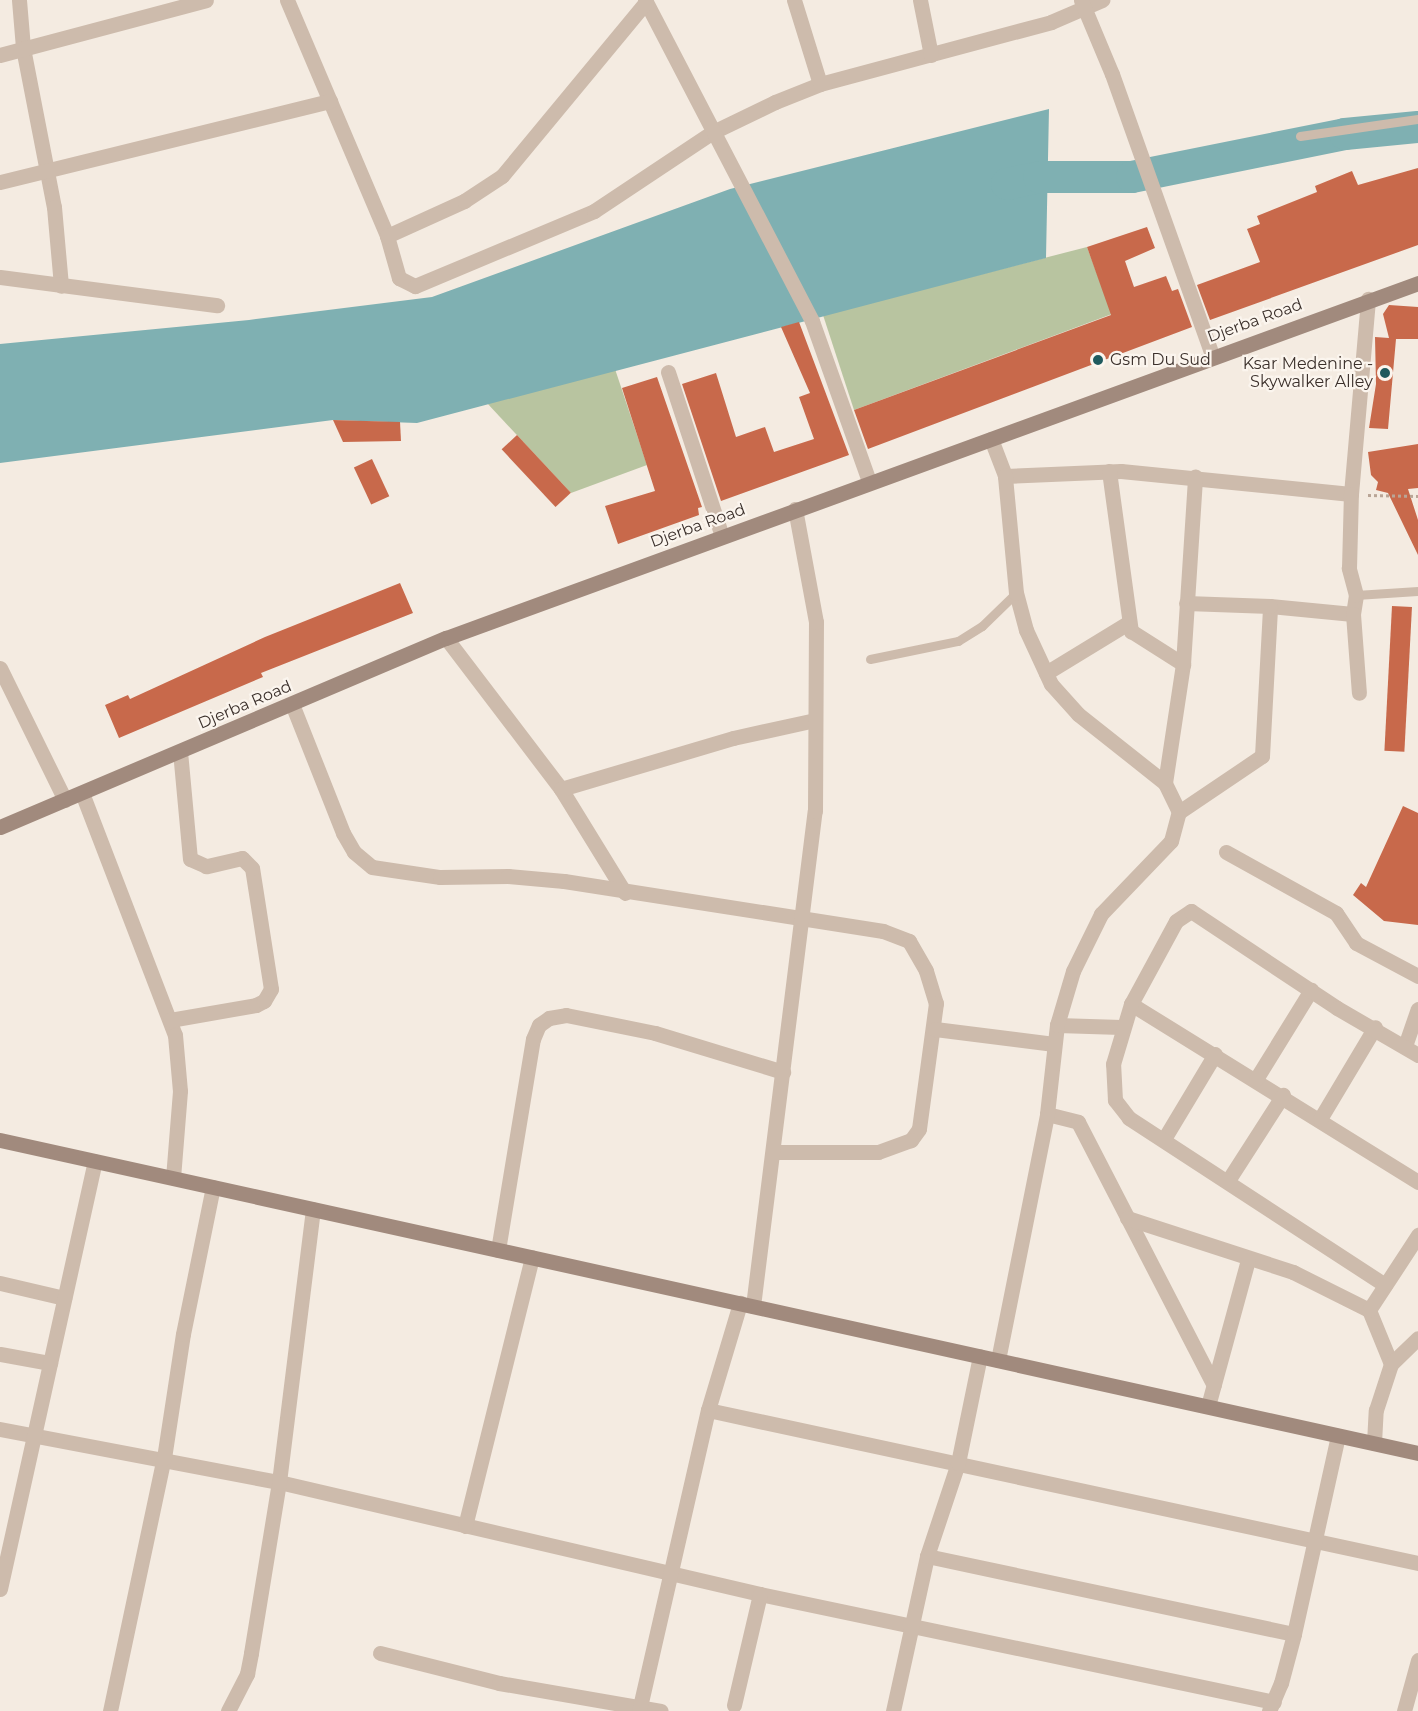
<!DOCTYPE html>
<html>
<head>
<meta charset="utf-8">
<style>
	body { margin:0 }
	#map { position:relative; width:1418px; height:1711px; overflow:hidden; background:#f4ebe1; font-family:Montserrat,sans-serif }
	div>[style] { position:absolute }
	.green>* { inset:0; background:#b8c4a0 }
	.water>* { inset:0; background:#7fb0b2 }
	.river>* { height:32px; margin:-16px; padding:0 16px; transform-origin:16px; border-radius:16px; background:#7fb0b2 }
	.building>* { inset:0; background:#c8694b; transform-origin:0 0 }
	.path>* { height:3px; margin-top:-1.5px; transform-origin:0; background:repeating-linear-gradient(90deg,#b9a596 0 3px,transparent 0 6px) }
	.service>* { height:9px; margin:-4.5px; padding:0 4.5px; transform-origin:4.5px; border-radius:4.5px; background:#cdbbac }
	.minor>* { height:15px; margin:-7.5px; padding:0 7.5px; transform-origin:7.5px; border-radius:7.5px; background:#cdbbac }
	.tertiary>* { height:15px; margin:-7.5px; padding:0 7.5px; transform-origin:7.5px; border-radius:7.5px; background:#cdbbac }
	.secondary>* { height:15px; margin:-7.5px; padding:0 7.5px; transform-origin:7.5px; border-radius:7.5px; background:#a18a7d }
	.dots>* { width:16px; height:16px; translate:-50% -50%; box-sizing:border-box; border:3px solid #fbf5ee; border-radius:50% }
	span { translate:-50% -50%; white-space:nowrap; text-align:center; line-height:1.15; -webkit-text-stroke:4.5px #fbf5ee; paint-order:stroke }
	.street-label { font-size:16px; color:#3b302b }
	.poi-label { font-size:16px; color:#3b302b }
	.left { translate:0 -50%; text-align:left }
	.right { translate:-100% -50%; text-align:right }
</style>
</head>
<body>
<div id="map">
	<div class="green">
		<div style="clip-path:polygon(1087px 247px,1112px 314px,854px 410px,823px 315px)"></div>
		<div style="clip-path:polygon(615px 369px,647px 465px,571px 493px,487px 403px)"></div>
	</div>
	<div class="water">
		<div style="clip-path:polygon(1049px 109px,1046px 258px,417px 423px,333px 420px,0 463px,0 344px,249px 320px,432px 297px,730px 189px)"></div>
	</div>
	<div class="river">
		<div style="left:1007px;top:184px;width:33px;rotate:-12deg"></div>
		<div style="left:1039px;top:177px;width:93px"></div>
		<div style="left:1132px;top:177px;width:217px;rotate:-11.4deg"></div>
		<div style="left:1345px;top:134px;width:73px;rotate:-5.5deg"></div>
	</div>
	<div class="building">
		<div style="clip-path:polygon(1418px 168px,1418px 245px,1210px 320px,1197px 285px,1260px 262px,1247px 229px,1260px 224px,1257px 216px,1317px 192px,1315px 186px,1352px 171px,1358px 185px)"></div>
		<div style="clip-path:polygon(1147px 227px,1155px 248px,1125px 261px,1134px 287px,1166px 276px,1172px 291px,1178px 289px,1192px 327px,868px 449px,854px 410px,1111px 315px,1087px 247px)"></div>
		<div style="clip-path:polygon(1389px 305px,1418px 307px,1418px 339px,1396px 339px,1388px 429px,1369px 428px,1376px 384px,1375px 337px,1389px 338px,1383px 314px)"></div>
		<div style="clip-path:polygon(799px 322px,849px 455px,721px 501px,682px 384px,716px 373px,736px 437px,765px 427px,774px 452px,814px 439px,799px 397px,810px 393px,781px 327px)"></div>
		<div style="clip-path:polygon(657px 377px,702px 507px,698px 508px,699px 515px,618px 544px,605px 506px,655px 491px,622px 388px)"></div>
		<div style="clip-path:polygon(333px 420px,400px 422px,401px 441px,343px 442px)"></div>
		<div style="left:517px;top:435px;width:79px;height:21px;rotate:47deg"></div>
		<div style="clip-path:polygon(1418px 444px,1418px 488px,1408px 489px,1418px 520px,1418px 555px,1388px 493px,1376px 490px,1378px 482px,1371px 475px,1368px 452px)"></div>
		<div style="left:372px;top:459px;width:41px;height:20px;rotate:65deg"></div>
		<div style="clip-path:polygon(400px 583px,413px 613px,261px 673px,263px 677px,119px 738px,105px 705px,128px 695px,130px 699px,265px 637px)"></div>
		<div style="left:1392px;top:606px;width:20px;height:145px;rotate:3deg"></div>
		<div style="clip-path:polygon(1403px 806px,1418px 813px,1418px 925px,1384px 921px,1353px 895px,1361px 883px,1366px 887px)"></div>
	</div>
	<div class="path">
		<div style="left:1368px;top:495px;width:50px;rotate:1.1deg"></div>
	</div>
	<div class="service">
		<div style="left:1300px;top:136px;width:119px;rotate:-8.2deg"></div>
		<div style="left:1356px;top:595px;width:62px;rotate:-3.7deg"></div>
		<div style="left:870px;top:659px;width:90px;rotate:-11.6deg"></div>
		<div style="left:958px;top:641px;width:28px;rotate:-32deg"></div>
		<div style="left:982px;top:626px;width:47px;rotate:-44.1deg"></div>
	</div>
	<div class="minor">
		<div style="left:19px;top:0;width:48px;rotate:85.2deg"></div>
		<div style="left:23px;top:48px;width:162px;rotate:79deg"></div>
		<div style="left:54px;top:207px;width:79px;rotate:84.9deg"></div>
		<div style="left:287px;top:0;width:256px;rotate:67deg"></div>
		<div style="left:387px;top:236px;width:44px;rotate:74.1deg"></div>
		<div style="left:399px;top:278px;width:18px;rotate:27deg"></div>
		<div style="left:415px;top:286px;width:194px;rotate:-22.7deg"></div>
		<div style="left:594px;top:211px;width:143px;rotate:-33.6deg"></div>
		<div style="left:713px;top:132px;width:69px;rotate:-25.8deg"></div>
		<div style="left:775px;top:102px;width:48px;rotate:-21.8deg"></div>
		<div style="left:820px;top:84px;width:239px;rotate:-15deg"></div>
		<div style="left:1051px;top:22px;width:56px;rotate:-23.3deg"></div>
		<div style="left:645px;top:0;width:362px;rotate:62.5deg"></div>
		<div style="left:812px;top:321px;width:170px;rotate:70.4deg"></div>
		<div style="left:794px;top:0;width:88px;rotate:72.8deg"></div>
		<div style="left:920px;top:0;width:56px;rotate:78.7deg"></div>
		<div style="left:1081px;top:0;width:80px;rotate:67.3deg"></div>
		<div style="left:1112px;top:74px;width:298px;rotate:70.4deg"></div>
		<div style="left:0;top:55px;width:213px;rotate:-14.9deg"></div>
		<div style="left:0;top:182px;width:340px;rotate:-13.8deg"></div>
		<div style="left:387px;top:236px;width:85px;rotate:-24.4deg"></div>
		<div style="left:464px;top:201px;width:45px;rotate:-33.3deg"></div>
		<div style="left:502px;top:176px;width:226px;rotate:-50.4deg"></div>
		<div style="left:0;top:277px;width:219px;rotate:7.4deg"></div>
		<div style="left:668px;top:372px;width:173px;rotate:71.8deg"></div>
		<div style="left:991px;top:439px;width:40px;rotate:69deg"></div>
		<div style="left:1005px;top:476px;width:116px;rotate:-2.5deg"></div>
		<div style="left:1121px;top:471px;width:231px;rotate:5.7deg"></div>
		<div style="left:1351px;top:494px;width:196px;rotate:-85deg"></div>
		<div style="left:1109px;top:471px;width:162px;rotate:82.2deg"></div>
		<div style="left:1131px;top:631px;width:62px;rotate:32.4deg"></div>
		<div style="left:1270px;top:606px;width:83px;rotate:5.5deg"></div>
		<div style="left:1353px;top:614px;width:19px;rotate:-81deg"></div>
		<div style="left:1356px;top:595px;width:28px;rotate:-105deg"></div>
		<div style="left:1349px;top:568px;width:74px;rotate:-88.5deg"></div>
		<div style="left:1353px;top:614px;width:79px;rotate:85.7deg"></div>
		<div style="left:446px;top:638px;width:190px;rotate:52.7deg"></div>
		<div style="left:561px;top:789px;width:122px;rotate:58.4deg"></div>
		<div style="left:0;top:668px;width:147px;rotate:63.8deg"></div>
		<div style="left:1046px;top:673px;width:96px;rotate:-31.4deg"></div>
		<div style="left:292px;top:704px;width:139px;rotate:68.4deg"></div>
		<div style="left:343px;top:833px;width:22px;rotate:60deg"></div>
		<div style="left:354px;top:852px;width:23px;rotate:40deg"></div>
		<div style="left:372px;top:867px;width:69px;rotate:8.4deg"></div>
		<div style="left:440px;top:877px;width:68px;rotate:-0.8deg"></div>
		<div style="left:508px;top:876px;width:56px;rotate:5.1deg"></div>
		<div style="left:564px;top:881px;width:323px;rotate:8.9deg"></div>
		<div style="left:883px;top:931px;width:28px;rotate:21deg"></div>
		<div style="left:909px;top:941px;width:34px;rotate:60deg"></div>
		<div style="left:926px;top:971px;width:34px;rotate:73deg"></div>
		<div style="left:936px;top:1003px;width:127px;rotate:97.7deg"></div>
		<div style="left:919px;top:1129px;width:14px;rotate:126deg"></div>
		<div style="left:911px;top:1140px;width:35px;rotate:160deg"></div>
		<div style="left:878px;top:1152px;width:104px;rotate:180deg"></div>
		<div style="left:1165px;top:783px;width:120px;rotate:-81.4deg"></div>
		<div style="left:1183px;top:664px;width:188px;rotate:-86.3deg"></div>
		<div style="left:561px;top:789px;width:179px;rotate:-16.5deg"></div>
		<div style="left:733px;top:738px;width:84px;rotate:-12.4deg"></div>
		<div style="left:82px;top:793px;width:259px;rotate:69deg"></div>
		<div style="left:175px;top:1035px;width:56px;rotate:84.9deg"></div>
		<div style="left:180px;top:1091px;width:87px;rotate:94.6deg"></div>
		<div style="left:1179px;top:812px;width:100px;rotate:-34deg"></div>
		<div style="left:1262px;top:756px;width:150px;rotate:-86.9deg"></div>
		<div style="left:1270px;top:606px;width:84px;rotate:-178deg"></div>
		<div style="left:1226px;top:852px;width:126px;rotate:29deg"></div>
		<div style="left:1336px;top:913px;width:36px;rotate:56deg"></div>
		<div style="left:1356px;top:943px;width:70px;rotate:28deg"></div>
		<div style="left:1131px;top:1004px;width:338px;rotate:31.8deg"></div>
		<div style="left:170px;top:1020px;width:87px;rotate:-9.9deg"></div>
		<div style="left:256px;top:1005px;width:9px;rotate:-27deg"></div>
		<div style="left:264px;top:1001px;width:14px;rotate:-60deg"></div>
		<div style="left:271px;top:989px;width:122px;rotate:-98.9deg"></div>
		<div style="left:252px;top:868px;width:14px;rotate:-135deg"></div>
		<div style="left:242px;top:858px;width:37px;rotate:167deg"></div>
		<div style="left:206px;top:866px;width:17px;rotate:-156deg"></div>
		<div style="left:190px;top:859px;width:107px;rotate:-95.3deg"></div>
		<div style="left:1057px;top:1025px;width:64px;rotate:1.8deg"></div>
		<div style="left:935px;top:1029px;width:120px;rotate:7.2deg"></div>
		<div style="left:1405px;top:1046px;width:39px;rotate:-71deg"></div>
		<div style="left:1256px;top:1079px;width:105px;rotate:-58.3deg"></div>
		<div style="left:1047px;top:1114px;width:32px;rotate:14deg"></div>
		<div style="left:1078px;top:1122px;width:296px;rotate:62.7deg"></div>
		<div style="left:1320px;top:1119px;width:107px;rotate:-59.1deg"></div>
		<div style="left:1164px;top:1139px;width:99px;rotate:-59deg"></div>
		<div style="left:1229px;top:1179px;width:100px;rotate:-57.3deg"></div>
		<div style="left:1127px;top:1218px;width:175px;rotate:18deg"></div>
		<div style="left:1293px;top:1272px;width:85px;rotate:26.6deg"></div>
		<div style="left:1369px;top:1310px;width:58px;rotate:67.8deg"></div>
		<div style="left:498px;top:1250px;width:214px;rotate:-80.6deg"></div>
		<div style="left:533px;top:1039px;width:15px;rotate:-67deg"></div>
		<div style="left:539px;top:1025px;width:12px;rotate:-35deg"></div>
		<div style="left:549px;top:1018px;width:17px;rotate:-10deg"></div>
		<div style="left:566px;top:1015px;width:91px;rotate:11.4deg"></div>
		<div style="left:655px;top:1033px;width:134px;rotate:16.9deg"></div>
		<div style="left:0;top:1283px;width:66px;rotate:13.2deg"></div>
		<div style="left:1385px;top:1285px;width:306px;rotate:-146.9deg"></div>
		<div style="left:1129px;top:1118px;width:23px;rotate:-128deg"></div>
		<div style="left:1115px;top:1100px;width:36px;rotate:-93deg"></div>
		<div style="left:1113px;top:1064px;width:63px;rotate:-73.3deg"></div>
		<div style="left:1131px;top:1004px;width:94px;rotate:-61.5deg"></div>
		<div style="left:1176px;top:921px;width:18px;rotate:-34deg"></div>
		<div style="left:1191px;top:911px;width:175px;rotate:33.6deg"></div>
		<div style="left:1337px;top:1008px;width:94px;rotate:30.1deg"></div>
		<div style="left:753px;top:1306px;width:499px;rotate:-82.9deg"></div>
		<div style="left:815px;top:811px;width:189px;rotate:-89.7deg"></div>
		<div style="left:816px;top:622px;width:115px;rotate:-100.5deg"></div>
		<div style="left:1369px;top:1310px;width:90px;rotate:-56.8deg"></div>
		<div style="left:0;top:1354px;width:51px;rotate:10.2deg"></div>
		<div style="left:998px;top:1360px;width:251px;rotate:-78.7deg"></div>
		<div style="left:1047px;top:1114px;width:90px;rotate:-83.6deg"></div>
		<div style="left:1057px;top:1025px;width:56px;rotate:-73.5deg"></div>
		<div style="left:1073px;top:971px;width:64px;rotate:-63.8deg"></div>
		<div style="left:1101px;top:914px;width:101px;rotate:-46.2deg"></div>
		<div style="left:1171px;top:841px;width:30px;rotate:-75deg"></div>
		<div style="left:1179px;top:812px;width:32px;rotate:-116deg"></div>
		<div style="left:1165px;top:783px;width:111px;rotate:-141.6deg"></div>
		<div style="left:1078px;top:714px;width:40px;rotate:-132deg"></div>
		<div style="left:1051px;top:684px;width:60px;rotate:-114.8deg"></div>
		<div style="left:1026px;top:630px;width:38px;rotate:-105deg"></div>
		<div style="left:1016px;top:593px;width:118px;rotate:-95.4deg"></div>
		<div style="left:1208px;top:1406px;width:151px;rotate:-74.7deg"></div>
		<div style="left:708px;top:1410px;width:726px;rotate:12.16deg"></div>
		<div style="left:0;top:1429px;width:284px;rotate:10.8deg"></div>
		<div style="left:279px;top:1482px;width:494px;rotate:13.1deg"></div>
		<div style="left:760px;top:1594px;width:525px;rotate:11.87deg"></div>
		<div style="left:1374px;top:1443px;width:33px;rotate:-87deg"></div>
		<div style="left:1376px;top:1410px;width:48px;rotate:-71.9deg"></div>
		<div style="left:1391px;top:1364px;width:37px;rotate:-44deg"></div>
		<div style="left:465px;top:1526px;width:277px;rotate:-76deg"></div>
		<div style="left:927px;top:1556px;width:375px;rotate:12deg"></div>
		<div style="left:0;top:1589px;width:438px;rotate:-77.5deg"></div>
		<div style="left:380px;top:1653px;width:123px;rotate:14.1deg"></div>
		<div style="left:499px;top:1683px;width:164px;rotate:9.8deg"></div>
		<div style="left:734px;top:1705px;width:114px;rotate:-76.8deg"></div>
		<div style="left:110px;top:1711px;width:259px;rotate:-78deg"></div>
		<div style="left:164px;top:1458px;width:125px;rotate:-81.3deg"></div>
		<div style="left:183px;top:1334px;width:150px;rotate:-78.5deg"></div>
		<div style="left:228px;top:1711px;width:42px;rotate:-62.8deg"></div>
		<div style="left:247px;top:1674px;width:21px;rotate:-79deg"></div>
		<div style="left:251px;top:1653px;width:173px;rotate:-80.7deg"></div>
		<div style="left:279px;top:1482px;width:275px;rotate:-82.9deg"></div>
		<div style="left:639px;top:1711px;width:309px;rotate:-77.1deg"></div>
		<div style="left:708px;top:1410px;width:112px;rotate:-73.3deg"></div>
		<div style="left:893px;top:1711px;width:159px;rotate:-77.6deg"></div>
		<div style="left:927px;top:1556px;width:98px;rotate:-71.6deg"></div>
		<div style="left:958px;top:1463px;width:109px;rotate:-78.4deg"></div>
		<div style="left:1404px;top:1711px;width:53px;rotate:-74.6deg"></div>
	</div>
	<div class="tertiary">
		<div style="left:1269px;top:1711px;width:30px;rotate:-67deg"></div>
		<div style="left:1281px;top:1683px;width:51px;rotate:-75.1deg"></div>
		<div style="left:1294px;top:1634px;width:203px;rotate:-77.5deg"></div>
	</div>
	<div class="secondary">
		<div style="left:0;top:827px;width:484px;rotate:-23deg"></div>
		<div style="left:446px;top:638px;width:1035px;rotate:-20.06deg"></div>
		<div style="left:0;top:1140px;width:1452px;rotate:12.45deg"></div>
	</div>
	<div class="dots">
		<div style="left:1098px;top:360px;background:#1f5a5e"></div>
		<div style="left:1385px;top:373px;background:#1f5a5e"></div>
	</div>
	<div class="street-label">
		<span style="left:1255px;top:321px;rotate:-20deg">Djerba Road</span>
		<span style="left:698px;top:526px;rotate:-20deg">Djerba Road</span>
		<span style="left:245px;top:705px;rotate:-23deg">Djerba Road</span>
	</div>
	<div class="poi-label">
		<span class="left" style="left:1110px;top:360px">Gsm Du Sud</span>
		<span class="right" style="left:1373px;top:373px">Ksar Medenine -<br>Skywalker Alley</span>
	</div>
</div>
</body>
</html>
